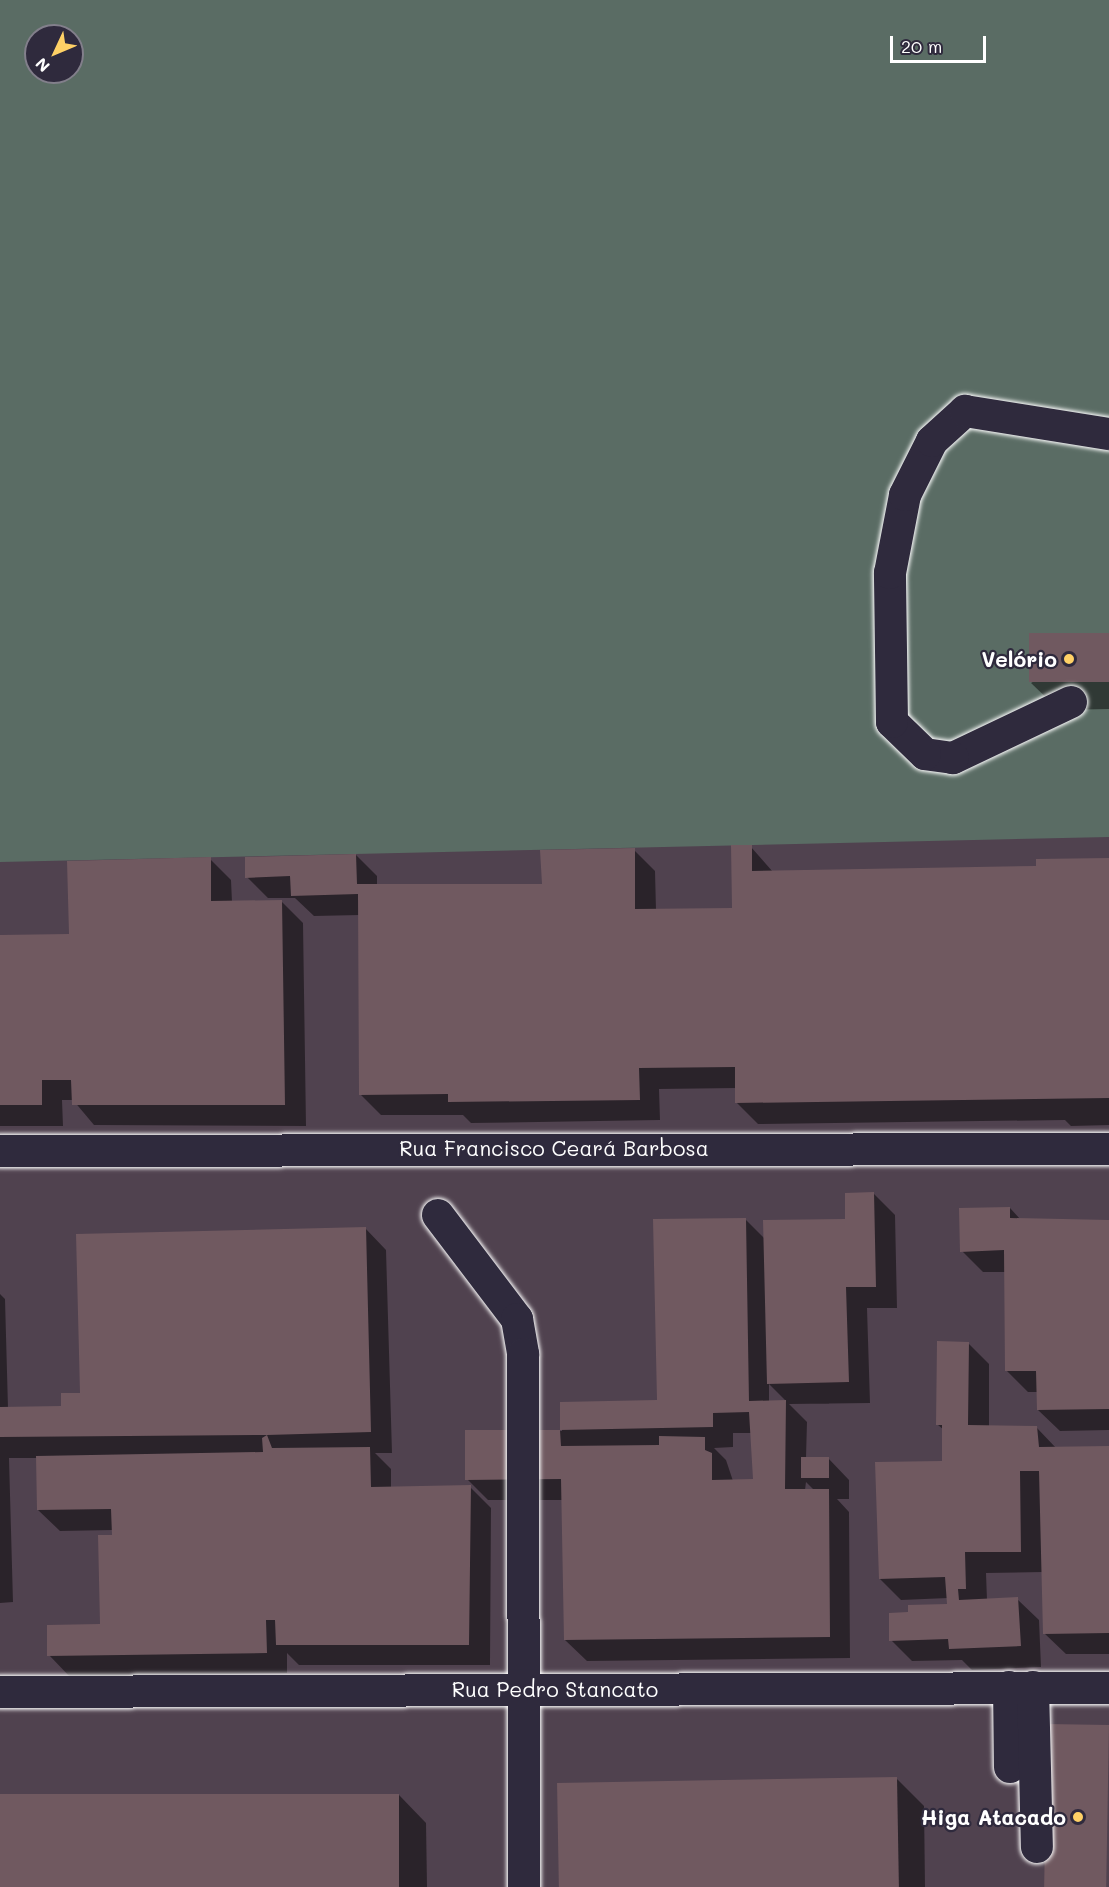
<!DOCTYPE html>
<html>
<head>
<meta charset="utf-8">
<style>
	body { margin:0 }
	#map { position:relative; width:1109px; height:1887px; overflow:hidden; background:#423848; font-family:Mali,sans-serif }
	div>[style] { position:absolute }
	.built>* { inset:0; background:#50424f; transform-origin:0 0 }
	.green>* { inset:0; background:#5a6c64 }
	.shadow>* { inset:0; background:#0007 }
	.building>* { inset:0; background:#705960; transform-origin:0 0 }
	.roads { filter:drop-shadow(0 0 2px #fff) drop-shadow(0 0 2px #fff) }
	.minor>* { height:32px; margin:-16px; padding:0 16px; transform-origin:16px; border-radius:16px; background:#2f2a3d }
	.dots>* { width:16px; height:16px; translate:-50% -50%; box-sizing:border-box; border:3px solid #2f2a3d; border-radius:50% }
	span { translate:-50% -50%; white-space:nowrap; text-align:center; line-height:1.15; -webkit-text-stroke:4.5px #2f2a3d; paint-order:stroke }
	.poi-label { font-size:21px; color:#fff; font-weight:700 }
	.right { translate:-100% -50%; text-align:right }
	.street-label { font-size:21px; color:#fff }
	.north { position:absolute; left:24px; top:24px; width:60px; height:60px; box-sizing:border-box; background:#2f2a3d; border:2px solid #827f8b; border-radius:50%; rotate:226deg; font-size:16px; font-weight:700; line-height:24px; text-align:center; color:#fff }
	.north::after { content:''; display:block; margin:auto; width:21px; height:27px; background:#ffd166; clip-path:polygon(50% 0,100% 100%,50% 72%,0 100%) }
	.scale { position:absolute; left:890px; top:36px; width:96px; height:27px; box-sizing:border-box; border:3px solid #fff; border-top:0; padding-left:8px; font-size:18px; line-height:21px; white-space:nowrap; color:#fff; -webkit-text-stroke:4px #2f2a3d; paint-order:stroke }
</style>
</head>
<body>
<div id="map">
	<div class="built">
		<div style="left:1109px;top:837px;width:1050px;height:1109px;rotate:90deg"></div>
	</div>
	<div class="green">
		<div style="clip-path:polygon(evenodd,0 0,1109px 0,1109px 837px,0 862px,0 0,36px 36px,72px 36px,72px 72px,36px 72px,36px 36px)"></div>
	</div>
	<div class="shadow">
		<div style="clip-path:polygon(1109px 635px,1109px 709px,1059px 710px,1031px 683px)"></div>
		<div style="clip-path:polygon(751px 847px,773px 872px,1035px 868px,1109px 859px,1109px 1125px,1071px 1126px,1065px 1120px,758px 1124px,737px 1103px,737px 1088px,659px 1089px,660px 1120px,471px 1123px,463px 1115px,381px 1115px,360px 1094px,360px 915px,314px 916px,295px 898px,268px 898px,247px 877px,356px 855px,377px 876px,377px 886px,543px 885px,634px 850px,655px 871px,656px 910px,733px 909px)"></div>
		<div style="clip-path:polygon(210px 859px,231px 880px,232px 902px,282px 902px,303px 923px,306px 1126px,94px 1125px,73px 1100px,62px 1100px,63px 1126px,0 1126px,0 937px,70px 936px)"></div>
		<div style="clip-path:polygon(evenodd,874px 1194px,895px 1215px,897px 1308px,867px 1308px,870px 1403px,789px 1404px,807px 1422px,806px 1458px,828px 1458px,849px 1480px,849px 1499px,837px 1499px,849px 1512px,850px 1658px,587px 1661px,565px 1640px,563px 1500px,488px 1500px,467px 1479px,466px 1431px,562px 1431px,562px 1403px,658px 1401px,745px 1219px,765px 1239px,846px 1220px,874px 1194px,769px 1384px,786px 1401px,769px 1402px,769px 1384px,874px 1194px,733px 1433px,752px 1433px,754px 1481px,733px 1481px,726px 1460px,714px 1448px,733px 1447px,733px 1433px,874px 1194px,806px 1482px,814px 1490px,805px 1490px,806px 1482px)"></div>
		<div style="clip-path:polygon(1010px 1208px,1020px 1219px,1109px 1221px,1109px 1430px,1060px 1431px,1038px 1410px,1038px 1392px,1028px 1392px,1007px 1371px,1006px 1272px,983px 1272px,962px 1251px)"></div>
		<div style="clip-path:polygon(365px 1228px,386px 1250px,392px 1453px,375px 1453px,391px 1469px,391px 1488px,470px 1487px,491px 1508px,490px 1665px,299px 1665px,287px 1653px,287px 1673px,70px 1677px,49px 1655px,101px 1626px,113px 1530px,60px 1531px,38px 1510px,37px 1458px,9px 1458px,13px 1602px,0 1603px,0 1294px,5px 1299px,8px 1408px,63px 1407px)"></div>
		<div style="clip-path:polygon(968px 1343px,989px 1364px,989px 1427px,1037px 1428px,1057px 1449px,1109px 1448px,1109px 1654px,1066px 1654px,1044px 1633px,1043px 1572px,986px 1573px,987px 1600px,1017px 1599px,1039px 1620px,1041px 1667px,972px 1670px,962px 1660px,912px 1661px,891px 1640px,910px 1614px,948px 1606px,948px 1598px,901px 1600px,880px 1579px,944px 1462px,944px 1430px,938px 1425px)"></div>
		<div style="clip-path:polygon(896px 1778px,924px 1806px,925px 1887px,560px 1887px)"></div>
		<div style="clip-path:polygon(0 1795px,399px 1795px,426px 1823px,427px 1887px,0 1887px)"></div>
	</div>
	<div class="building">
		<div style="left:1109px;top:633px;width:49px;height:80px;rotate:90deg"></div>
		<div style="clip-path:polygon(731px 845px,752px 845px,752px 871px,1036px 866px,1036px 859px,1109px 858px,1109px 1098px,735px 1103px,735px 1067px,639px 1068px,640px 1100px,448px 1102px,448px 1094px,359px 1095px,358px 894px,291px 896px,290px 876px,245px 878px,245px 857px,356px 854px,357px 884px,542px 884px,540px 850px,635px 848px,635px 909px,732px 908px)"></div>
		<div style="clip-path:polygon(211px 857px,211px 901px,282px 900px,285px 1105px,72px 1105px,71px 1080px,42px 1080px,42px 1105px,0 1105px,0 935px,69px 934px,67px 861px)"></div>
		<div style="clip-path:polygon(874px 1192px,876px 1287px,846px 1287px,849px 1382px,767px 1384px,763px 1220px,845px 1219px,845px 1193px)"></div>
		<div style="clip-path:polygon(1010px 1207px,1010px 1218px,1109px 1220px,1109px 1409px,1037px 1410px,1036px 1371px,1005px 1371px,1004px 1250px,960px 1252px,959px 1208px)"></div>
		<div style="clip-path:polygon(evenodd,746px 1218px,749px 1401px,786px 1400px,785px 1489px,829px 1489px,830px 1637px,564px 1640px,561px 1479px,465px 1480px,465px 1430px,560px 1430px,560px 1402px,657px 1400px,653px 1219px,746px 1218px,749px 1412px,753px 1479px,712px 1480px,712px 1453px,705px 1450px,705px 1437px,659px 1436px,659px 1445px,561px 1446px,560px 1430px,713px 1427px,713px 1413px,749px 1412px)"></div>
		<div style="clip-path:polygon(366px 1227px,371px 1432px,267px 1435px,272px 1448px,370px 1447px,371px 1487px,471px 1485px,469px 1645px,276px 1645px,275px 1620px,266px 1620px,267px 1653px,47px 1656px,47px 1625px,100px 1624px,98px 1535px,112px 1535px,111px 1509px,37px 1510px,36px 1456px,263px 1452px,262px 1438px,267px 1435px,0 1437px,0 1407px,61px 1406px,61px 1393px,80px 1393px,76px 1234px)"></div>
		<div style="clip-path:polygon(937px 1341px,969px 1342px,968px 1425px,1037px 1426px,1039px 1447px,1109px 1446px,1109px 1633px,1043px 1634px,1039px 1471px,1020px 1471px,1021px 1552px,965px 1552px,966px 1589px,958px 1589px,959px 1600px,1018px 1597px,1021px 1646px,949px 1649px,948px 1639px,889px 1641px,889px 1613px,908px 1612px,908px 1605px,947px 1604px,945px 1577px,879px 1579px,875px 1462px,942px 1461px,942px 1425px,936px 1425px)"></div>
		<div style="left:801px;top:1457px;width:28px;height:21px"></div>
		<div style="left:1047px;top:1724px;width:62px;height:163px;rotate:1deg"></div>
		<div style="left:897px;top:1777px;width:110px;height:340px;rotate:89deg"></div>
		<div style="left:0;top:1794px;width:399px;height:93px"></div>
	</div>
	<div class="roads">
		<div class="minor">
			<div style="left:1071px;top:702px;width:131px;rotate:154.6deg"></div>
			<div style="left:953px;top:758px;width:28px;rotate:-172deg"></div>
			<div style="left:925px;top:754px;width:46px;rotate:-135.9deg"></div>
			<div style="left:892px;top:722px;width:149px;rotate:-90.8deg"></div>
			<div style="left:890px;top:573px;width:79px;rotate:-79.1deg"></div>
			<div style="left:905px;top:495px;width:60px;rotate:-63.4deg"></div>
			<div style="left:932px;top:441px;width:45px;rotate:-42.3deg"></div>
			<div style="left:965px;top:411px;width:146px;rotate:9.1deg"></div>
			<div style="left:0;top:1151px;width:1109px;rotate:-0.1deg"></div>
			<div style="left:438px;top:1215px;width:131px;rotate:52.8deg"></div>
			<div style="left:517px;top:1319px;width:36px;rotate:80deg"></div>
			<div style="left:523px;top:1354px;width:533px;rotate:89.89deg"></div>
			<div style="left:1009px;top:1687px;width:80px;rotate:89.3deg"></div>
			<div style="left:1033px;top:1687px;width:160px;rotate:88.6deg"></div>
			<div style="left:0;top:1692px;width:1109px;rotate:-0.21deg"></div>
		</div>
	</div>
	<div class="dots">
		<div style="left:1069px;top:659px;background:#ffd166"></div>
		<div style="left:1078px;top:1817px;background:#ffd166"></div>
	</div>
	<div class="poi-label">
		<span class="right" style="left:1057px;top:659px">Velório</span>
		<span class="right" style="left:1066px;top:1817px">Higa Atacado</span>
	</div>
	<div class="street-label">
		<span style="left:554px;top:1148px">Rua Francisco Ceará Barbosa</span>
		<span style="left:555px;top:1689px">Rua Pedro Stancato</span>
	</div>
	<div class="north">N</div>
	<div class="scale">20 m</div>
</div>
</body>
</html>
